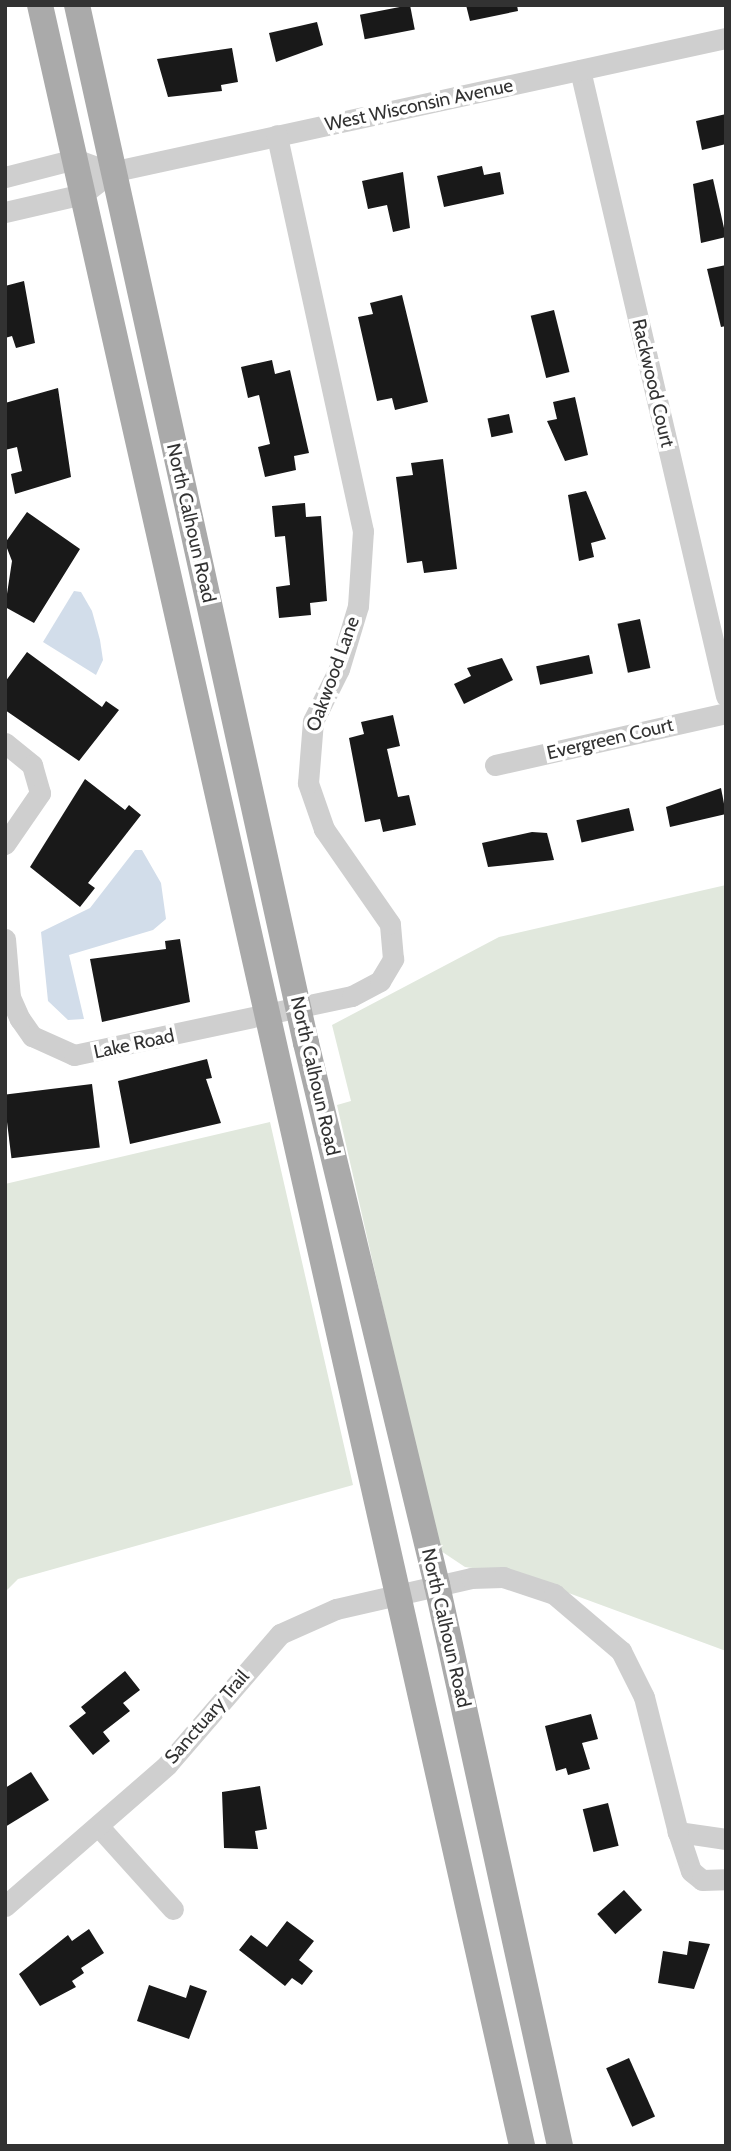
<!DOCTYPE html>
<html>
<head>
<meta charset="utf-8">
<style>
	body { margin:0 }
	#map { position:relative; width:731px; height:2151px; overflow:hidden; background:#fff; font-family:Cabin,sans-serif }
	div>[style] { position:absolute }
	.green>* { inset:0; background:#e1e8dd }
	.water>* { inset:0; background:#d2ddea }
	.building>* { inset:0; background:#191919; transform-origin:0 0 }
	.minor>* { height:21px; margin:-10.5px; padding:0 10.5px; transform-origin:10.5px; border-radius:10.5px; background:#cfcfcf }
	.major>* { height:26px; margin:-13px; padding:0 13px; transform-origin:13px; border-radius:13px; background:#aaa }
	span { translate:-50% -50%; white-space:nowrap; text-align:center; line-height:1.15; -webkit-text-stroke:7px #fff; paint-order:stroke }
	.street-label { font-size:19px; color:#323232 }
	.frame { position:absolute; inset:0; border:7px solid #323232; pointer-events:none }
</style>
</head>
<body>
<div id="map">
	<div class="green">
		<div style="clip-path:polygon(726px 885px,726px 1651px,517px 1574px,465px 1567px,438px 1549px,337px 1105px,351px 1101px,332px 1025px,499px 937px)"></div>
		<div style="clip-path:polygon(270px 1122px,353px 1485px,18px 1579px,5px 1592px,5px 1184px)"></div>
	</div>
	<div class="water">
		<div style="clip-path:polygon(74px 591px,81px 592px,92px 611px,100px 640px,103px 660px,96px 675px,43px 642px)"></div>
		<div style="clip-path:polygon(135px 850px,142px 850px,161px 883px,166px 919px,153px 930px,69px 955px,84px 1019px,68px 1020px,48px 1001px,41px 932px,90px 908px)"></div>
	</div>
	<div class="building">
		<div style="left:410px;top:5px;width:25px;height:51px;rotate:79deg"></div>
		<div style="clip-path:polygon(466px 5px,517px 5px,518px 11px,470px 21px)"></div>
		<div style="clip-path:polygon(317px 22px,323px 45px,276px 62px,269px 33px)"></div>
		<div style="clip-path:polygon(232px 48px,238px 82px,221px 85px,222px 91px,168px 97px,157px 59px)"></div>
		<div style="clip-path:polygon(726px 114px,726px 144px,702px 150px,696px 121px)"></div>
		<div style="clip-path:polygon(482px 166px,484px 175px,500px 172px,504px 194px,444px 207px,437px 176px)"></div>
		<div style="clip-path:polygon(403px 172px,410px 228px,393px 232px,387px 205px,368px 209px,362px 181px)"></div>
		<div style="clip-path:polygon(713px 179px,726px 237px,701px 243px,693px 184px)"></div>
		<div style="clip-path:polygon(726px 265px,726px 326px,721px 327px,707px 269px)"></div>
		<div style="clip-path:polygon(24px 281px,35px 343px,16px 348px,12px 336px,5px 338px,5px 286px)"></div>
		<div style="clip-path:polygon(402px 295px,428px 402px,395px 410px,392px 398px,377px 401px,358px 317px,373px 314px,370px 303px)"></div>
		<div style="left:554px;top:310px;width:64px;height:24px;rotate:76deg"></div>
		<div style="clip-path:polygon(272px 360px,275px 374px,290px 370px,309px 453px,294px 456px,296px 470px,265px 477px,258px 447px,270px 444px,259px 395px,248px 398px,241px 367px)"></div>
		<div style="clip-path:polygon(58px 388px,71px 477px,15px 494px,11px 474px,22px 471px,17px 447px,5px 450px,5px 403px)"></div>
		<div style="clip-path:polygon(575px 397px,588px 455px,565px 461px,547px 421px,557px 419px,553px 402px)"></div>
		<div style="left:509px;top:414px;width:19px;height:22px;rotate:78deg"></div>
		<div style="clip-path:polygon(443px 459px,457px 569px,424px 573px,422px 561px,407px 563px,396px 477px,413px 475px,411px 463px)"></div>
		<div style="clip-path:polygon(586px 491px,606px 539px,591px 543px,594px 557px,579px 561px,568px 495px)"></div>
		<div style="clip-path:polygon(305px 503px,306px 517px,321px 516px,327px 601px,310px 603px,311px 615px,279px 618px,276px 587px,290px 585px,285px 536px,275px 537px,272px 506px)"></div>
		<div style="clip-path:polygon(27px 512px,80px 549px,34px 623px,5px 607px,12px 561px,5px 543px)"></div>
		<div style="left:640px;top:619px;width:50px;height:23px;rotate:78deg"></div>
		<div style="clip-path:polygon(27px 652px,102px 707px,106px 701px,119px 710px,79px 761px,5px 710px,5px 682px)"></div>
		<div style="left:589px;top:655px;width:19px;height:54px;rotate:78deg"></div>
		<div style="clip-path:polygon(502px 658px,513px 680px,464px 704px,454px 684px,471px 676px,467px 668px)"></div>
		<div style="clip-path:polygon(393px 715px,400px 746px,387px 749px,398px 797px,409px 795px,416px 825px,383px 832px,380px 819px,365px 822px,349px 738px,364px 734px,361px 722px)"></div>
		<div style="clip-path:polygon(85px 779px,125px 810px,129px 805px,141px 815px,88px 883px,95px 888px,80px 907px,30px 867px)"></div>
		<div style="clip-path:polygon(721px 788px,726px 814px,670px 827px,666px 807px)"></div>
		<div style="left:629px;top:808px;width:23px;height:54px;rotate:77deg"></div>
		<div style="clip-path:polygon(532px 832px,547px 833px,554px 860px,488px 867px,482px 843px)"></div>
		<div style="clip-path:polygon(180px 939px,190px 1002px,102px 1022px,90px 959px,166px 949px,165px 941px)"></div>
		<div style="clip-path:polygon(207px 1059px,212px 1078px,206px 1079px,221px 1123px,130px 1144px,118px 1081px)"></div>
		<div style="left:92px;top:1084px;width:64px;height:89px;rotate:83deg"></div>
		<div style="clip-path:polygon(125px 1671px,140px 1690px,123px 1703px,130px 1711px,103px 1732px,110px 1741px,93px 1755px,69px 1726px,86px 1713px,81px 1707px)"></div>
		<div style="clip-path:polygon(591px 1714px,598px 1739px,582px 1743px,590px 1769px,568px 1775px,566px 1768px,556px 1771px,545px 1726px)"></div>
		<div style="clip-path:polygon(31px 1772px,49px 1800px,5px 1827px,5px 1788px)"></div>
		<div style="clip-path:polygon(260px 1786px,267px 1829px,255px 1831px,258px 1849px,224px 1848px,222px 1792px)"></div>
		<div style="left:608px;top:1803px;width:44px;height:26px;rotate:76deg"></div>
		<div style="left:624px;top:1890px;width:27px;height:36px;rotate:48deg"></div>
		<div style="clip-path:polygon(287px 1921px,314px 1941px,299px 1960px,313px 1971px,302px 1985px,292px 1978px,285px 1986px,239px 1950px,251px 1935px,267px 1947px)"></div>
		<div style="clip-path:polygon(89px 1929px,104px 1953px,81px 1968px,84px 1973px,72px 1981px,76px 1987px,40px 2006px,19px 1974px,68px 1935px,72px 1941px)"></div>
		<div style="clip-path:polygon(689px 1941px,710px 1944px,694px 1989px,658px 1983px,663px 1951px,687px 1955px)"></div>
		<div style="clip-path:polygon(149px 1985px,186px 1998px,190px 1985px,207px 1991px,189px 2039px,137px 2021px)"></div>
		<div style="left:629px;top:2058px;width:64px;height:25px;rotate:66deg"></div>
	</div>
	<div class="minor">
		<div style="left:580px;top:70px;width:643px;rotate:76.87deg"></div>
		<div style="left:5px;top:177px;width:72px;rotate:-14.4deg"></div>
		<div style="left:75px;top:159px;width:38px;rotate:20deg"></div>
		<div style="left:5px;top:212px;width:80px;rotate:-13deg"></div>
		<div style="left:83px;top:194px;width:36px;rotate:-38deg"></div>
		<div style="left:111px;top:172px;width:629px;rotate:-12.29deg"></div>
		<div style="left:5px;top:743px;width:35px;rotate:39deg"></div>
		<div style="left:32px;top:765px;width:29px;rotate:74deg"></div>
		<div style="left:40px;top:793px;width:62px;rotate:124.5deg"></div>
		<div style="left:495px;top:765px;width:237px;rotate:-12.7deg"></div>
		<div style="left:5px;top:939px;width:58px;rotate:85.1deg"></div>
		<div style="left:10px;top:997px;width:24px;rotate:66deg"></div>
		<div style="left:20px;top:1019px;width:21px;rotate:55deg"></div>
		<div style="left:32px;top:1036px;width:46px;rotate:24.3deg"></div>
		<div style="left:74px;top:1055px;width:284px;rotate:-12deg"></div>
		<div style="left:352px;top:996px;width:32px;rotate:-28deg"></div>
		<div style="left:380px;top:981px;width:26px;rotate:-59deg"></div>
		<div style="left:393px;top:959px;width:35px;rotate:-95deg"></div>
		<div style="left:390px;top:924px;width:116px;rotate:-124.8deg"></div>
		<div style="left:324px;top:829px;width:49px;rotate:-109.2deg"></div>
		<div style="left:308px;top:783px;width:62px;rotate:-85.4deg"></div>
		<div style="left:313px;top:721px;width:58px;rotate:-63.4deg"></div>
		<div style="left:339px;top:669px;width:66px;rotate:-73.2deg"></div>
		<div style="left:358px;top:606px;width:75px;rotate:-86.2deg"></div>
		<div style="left:363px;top:531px;width:405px;rotate:-102.3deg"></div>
		<div style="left:100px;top:1828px;width:109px;rotate:48deg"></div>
		<div style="left:726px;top:1839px;width:49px;rotate:-171.7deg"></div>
		<div style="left:678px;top:1832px;width:41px;rotate:71.6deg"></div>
		<div style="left:691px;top:1871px;width:14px;rotate:39deg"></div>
		<div style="left:702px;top:1880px;width:24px;rotate:-2deg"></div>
		<div style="left:5px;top:1906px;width:215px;rotate:-41deg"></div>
		<div style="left:167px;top:1765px;width:173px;rotate:-49.2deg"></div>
		<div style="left:280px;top:1634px;width:61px;rotate:-24.1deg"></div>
		<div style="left:336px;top:1609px;width:139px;rotate:-12.9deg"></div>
		<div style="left:471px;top:1578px;width:32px;rotate:-2deg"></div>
		<div style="left:503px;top:1577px;width:54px;rotate:18.4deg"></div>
		<div style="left:554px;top:1594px;width:88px;rotate:40.4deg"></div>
		<div style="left:621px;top:1651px;width:51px;rotate:63.4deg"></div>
		<div style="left:644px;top:1697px;width:139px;rotate:75.9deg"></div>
	</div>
	<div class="major">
		<div style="left:40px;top:5px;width:2195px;rotate:77.31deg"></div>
		<div style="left:77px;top:5px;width:1063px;rotate:77.56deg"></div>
		<div style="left:306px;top:1043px;width:558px;rotate:76.41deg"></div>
		<div style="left:437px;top:1585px;width:574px;rotate:77.63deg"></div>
	</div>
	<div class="street-label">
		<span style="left:419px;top:105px;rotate:-12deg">West Wisconsin Avenue</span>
		<span style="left:653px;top:383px;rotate:77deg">Rackwood Court</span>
		<span style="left:191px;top:523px;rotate:77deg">North Calhoun Road</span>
		<span style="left:333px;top:674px;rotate:-70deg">Oakwood Lane</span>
		<span style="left:610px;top:739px;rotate:-13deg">Evergreen Court</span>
		<span style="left:134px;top:1044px;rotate:-12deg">Lake Road</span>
		<span style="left:315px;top:1076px;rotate:77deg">North Calhoun Road</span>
		<span style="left:446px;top:1628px;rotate:77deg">North Calhoun Road</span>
		<span style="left:207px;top:1717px;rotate:-49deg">Sanctuary Trail</span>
	</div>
	<div class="frame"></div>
</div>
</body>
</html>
